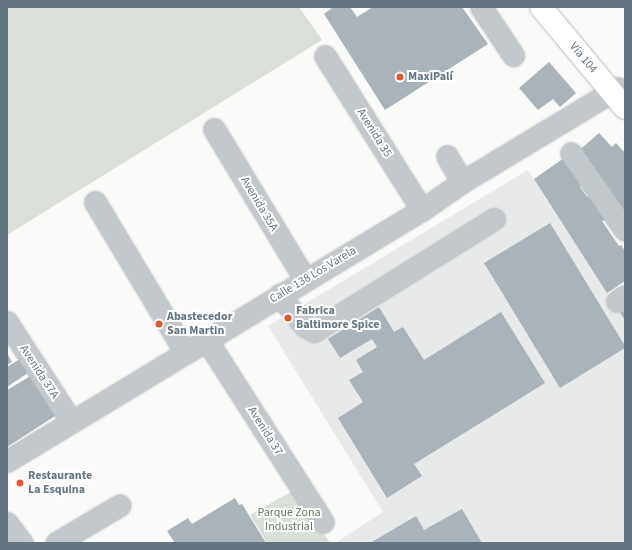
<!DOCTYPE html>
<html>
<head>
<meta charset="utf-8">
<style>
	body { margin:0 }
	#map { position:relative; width:632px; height:550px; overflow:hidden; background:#fafaf8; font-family:"Source Sans 3",sans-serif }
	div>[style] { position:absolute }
	.built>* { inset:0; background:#e8e9e9 }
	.green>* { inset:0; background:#dadfd7 }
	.building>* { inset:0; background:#aab3b9 }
	.roads { filter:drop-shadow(0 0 1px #b5babe) drop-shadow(0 0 1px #b5babe) }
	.minor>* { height:21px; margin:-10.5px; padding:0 10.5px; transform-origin:10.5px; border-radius:10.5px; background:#c3c8cc }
	.major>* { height:22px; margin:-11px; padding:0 11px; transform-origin:11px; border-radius:11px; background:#fff }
	.dots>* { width:11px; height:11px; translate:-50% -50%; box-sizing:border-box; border:2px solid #fff; border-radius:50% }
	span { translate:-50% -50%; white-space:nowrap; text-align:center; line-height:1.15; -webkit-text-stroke:4px #fff; paint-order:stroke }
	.street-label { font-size:12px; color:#657683 }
	.poi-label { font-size:12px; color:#657683; font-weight:700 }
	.left { translate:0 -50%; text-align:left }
	.park-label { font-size:12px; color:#687a64 }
	.frame { position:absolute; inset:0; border:8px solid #657683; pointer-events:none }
</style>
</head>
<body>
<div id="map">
	<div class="built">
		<div style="clip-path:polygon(528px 170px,625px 320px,625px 543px,335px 543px,383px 512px,268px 326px)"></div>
	</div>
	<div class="green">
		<div style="clip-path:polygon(7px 7px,299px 7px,322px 40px,7px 235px)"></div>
		<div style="clip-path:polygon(296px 489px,330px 543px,267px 543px,250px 515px)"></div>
	</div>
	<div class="building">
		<div style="clip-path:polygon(333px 7px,350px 7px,357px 17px,373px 7px,462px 7px,488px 44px,385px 110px,324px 14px)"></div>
		<div style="clip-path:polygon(549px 62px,576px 93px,560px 107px,553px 99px,538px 110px,519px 88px)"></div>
		<div style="clip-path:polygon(599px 133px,612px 147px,616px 143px,625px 153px,625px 214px,574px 155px)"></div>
		<div style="clip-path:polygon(564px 158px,582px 184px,580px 187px,587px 197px,589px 195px,605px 220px,602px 221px,619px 246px,621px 245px,625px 251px,625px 281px,607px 293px,534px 179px)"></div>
		<div style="clip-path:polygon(550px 223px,625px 346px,625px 348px,560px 388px,484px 263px)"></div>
		<div style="clip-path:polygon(379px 307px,394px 332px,403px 327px,424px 360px,501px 312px,545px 383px,414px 464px,422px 476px,387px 498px,338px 418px,363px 402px,349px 380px,363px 372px,356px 360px,377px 347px,372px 339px,340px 358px,328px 339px)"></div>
		<div style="clip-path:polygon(625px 310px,625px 320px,620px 313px)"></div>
		<div style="clip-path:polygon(7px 353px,12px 362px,7px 365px)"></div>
		<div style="clip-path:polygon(20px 359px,28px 373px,7px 387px,7px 367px)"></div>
		<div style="clip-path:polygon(34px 374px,56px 410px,55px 416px,7px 447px,7px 390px)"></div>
		<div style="clip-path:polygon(235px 498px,239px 505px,242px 504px,266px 543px,175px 543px,167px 531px,188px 518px,192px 524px)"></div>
		<div style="clip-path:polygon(462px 509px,482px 543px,370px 543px,416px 516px,424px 530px)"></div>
	</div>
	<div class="roads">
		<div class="minor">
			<div style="left:481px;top:7px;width:58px;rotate:56.3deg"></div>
			<div style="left:325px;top:56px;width:182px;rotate:57.8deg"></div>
			<div style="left:214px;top:129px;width:175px;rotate:58.8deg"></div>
			<div style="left:571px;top:153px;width:94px;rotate:55deg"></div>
			<div style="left:447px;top:156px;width:30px;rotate:60deg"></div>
			<div style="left:95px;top:202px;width:175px;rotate:59deg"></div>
			<div style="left:279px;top:295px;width:40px;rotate:50deg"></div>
			<div style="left:305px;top:326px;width:10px;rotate:29deg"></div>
			<div style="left:314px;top:331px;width:212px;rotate:-31.9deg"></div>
			<div style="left:617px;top:301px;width:9px;rotate:-32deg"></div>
			<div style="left:7px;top:322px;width:118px;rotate:57.1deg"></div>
			<div style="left:206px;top:339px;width:217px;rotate:57.4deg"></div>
			<div style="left:7px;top:461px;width:485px;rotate:-31.2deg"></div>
			<div style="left:422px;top:210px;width:49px;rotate:-35deg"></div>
			<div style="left:462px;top:182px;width:182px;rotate:-31.1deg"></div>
			<div style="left:7px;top:523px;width:25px;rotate:53deg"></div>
			<div style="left:56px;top:543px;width:74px;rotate:-30.7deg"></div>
		</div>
		<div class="major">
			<div style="left:541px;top:7px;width:131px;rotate:50.3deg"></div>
		</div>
	</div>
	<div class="dots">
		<div style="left:400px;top:77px;background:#e4572e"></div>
		<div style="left:288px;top:318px;background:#e4572e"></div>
		<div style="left:159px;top:324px;background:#e4572e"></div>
		<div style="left:20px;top:483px;background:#e4572e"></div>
	</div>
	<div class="street-label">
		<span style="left:583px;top:58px;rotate:50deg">Vía 104</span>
		<span style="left:374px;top:133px;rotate:58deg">Avenida 35</span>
		<span style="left:259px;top:204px;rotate:59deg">Avenida 35A</span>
		<span style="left:313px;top:275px;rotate:-31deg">Calle 138 Los Varela</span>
		<span style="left:39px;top:372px;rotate:57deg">Avenida 37A</span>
		<span style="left:265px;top:431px;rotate:58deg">Avenida 37</span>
	</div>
	<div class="poi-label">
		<span class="left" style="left:408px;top:77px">MaxiPalí</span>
		<span class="left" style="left:296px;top:318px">Fabrica<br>Baltimore Spice</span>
		<span class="left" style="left:167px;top:324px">Abastecedor<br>San Martin</span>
		<span class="left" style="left:28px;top:483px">Restaurante<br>La Esquina</span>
	</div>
	<div class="park-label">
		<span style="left:289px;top:520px">Parque Zona<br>Industrial</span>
	</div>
	<div class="frame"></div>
</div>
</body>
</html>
